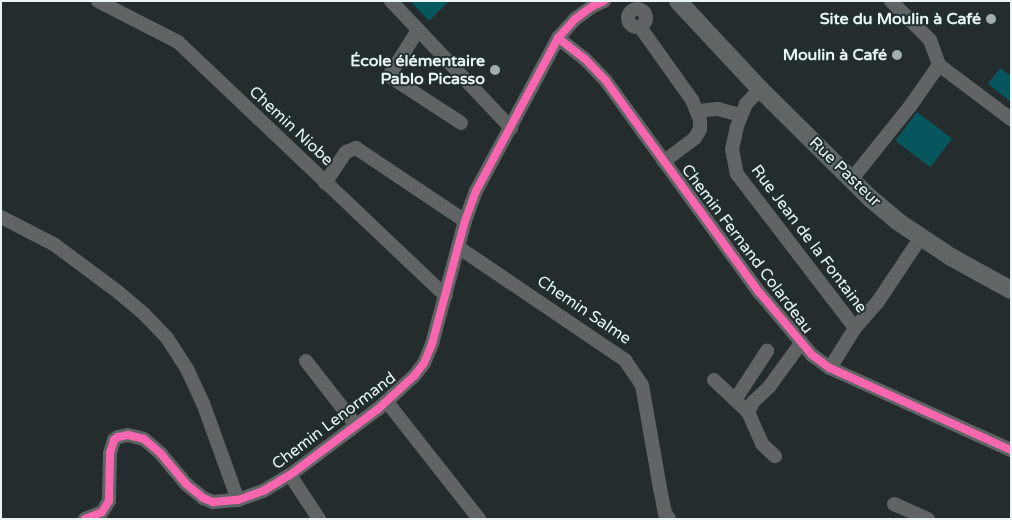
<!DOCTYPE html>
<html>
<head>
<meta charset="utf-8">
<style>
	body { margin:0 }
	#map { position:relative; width:1012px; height:520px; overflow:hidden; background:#242c2e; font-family:"Varela Round",sans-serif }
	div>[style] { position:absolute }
	.green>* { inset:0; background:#07565e; transform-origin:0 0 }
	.minor>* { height:14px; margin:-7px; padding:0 7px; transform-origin:7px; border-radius:7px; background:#606464 }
	.minor>.ring { margin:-7px; padding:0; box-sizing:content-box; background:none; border:14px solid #606464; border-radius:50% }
	.major>* { height:18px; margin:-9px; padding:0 9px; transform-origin:9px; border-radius:9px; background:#606565 }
	.cycleway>* { height:8px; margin:-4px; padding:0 4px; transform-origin:4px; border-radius:4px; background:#f766af }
	.dots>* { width:14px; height:14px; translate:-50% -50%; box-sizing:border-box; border:2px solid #212f31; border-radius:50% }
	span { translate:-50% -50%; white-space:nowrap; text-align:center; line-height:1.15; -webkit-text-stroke:4px #212f31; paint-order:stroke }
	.poi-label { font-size:16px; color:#ebf4f5; font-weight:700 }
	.right { translate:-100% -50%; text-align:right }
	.street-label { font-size:16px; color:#ebf4f5 }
	.frame { position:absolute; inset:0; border:2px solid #ebf4f5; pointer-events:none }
</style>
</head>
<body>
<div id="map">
	<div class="green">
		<div style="clip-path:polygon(410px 1px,449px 1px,429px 21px)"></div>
		<div style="clip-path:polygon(1000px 68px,1011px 76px,1011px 102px,988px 84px)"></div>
		<div style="left:917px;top:112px;width:44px;height:36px;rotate:37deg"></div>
	</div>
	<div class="minor">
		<div style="left:98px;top:1px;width:90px;rotate:27.1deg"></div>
		<div style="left:178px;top:42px;width:369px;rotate:43.5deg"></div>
		<div style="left:391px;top:1px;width:175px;rotate:46.6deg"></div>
		<div style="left:891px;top:1px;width:55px;rotate:45deg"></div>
		<div style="left:930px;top:40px;width:27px;rotate:70deg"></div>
		<div style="left:939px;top:65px;width:90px;rotate:36.9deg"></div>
		<div class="ring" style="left:628px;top:9px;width:4px;height:4px"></div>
		<div style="left:640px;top:27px;width:90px;rotate:54.5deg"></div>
		<div style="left:692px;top:100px;width:22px;rotate:68deg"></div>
		<div style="left:700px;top:120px;width:9px;rotate:90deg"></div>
		<div style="left:700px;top:129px;width:10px;rotate:119deg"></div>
		<div style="left:695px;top:138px;width:39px;rotate:143deg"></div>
		<div style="left:418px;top:30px;width:54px;rotate:122.2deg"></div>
		<div style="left:389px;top:76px;width:86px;rotate:33.1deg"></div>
		<div style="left:558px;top:38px;width:34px;rotate:38deg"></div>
		<div style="left:585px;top:59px;width:30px;rotate:46deg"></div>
		<div style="left:606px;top:81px;width:261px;rotate:54.1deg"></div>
		<div style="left:759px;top:292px;width:82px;rotate:49.9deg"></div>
		<div style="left:812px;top:355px;width:22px;rotate:36deg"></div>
		<div style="left:830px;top:368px;width:199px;rotate:24.4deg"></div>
		<div style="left:760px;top:89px;width:21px;rotate:133deg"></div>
		<div style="left:746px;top:104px;width:24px;rotate:112deg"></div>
		<div style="left:737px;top:126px;width:24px;rotate:102deg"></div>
		<div style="left:732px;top:149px;width:25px;rotate:79deg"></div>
		<div style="left:737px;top:174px;width:194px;rotate:52.5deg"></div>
		<div style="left:698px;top:111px;width:20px;rotate:-6deg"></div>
		<div style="left:718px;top:109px;width:24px;rotate:15deg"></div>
		<div style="left:851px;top:180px;width:96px;rotate:-51.3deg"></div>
		<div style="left:911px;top:105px;width:49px;rotate:-55deg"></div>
		<div style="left:325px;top:183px;width:37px;rotate:-56deg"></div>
		<div style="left:346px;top:152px;width:11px;rotate:-22deg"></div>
		<div style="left:356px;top:148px;width:131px;rotate:33.8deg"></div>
		<div style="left:1px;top:217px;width:61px;rotate:27.4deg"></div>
		<div style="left:55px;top:245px;width:79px;rotate:36.7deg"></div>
		<div style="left:118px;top:292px;width:34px;rotate:40deg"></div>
		<div style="left:144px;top:314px;width:33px;rotate:46deg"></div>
		<div style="left:167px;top:338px;width:37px;rotate:57deg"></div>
		<div style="left:187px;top:369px;width:38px;rotate:65deg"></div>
		<div style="left:203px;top:403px;width:103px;rotate:70.2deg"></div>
		<div style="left:458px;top:247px;width:202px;rotate:34.1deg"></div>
		<div style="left:625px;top:360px;width:30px;rotate:56deg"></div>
		<div style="left:642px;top:385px;width:105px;rotate:80.1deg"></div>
		<div style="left:660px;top:488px;width:25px;rotate:79deg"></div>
		<div style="left:665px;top:513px;width:7px;rotate:56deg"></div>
		<div style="left:306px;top:361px;width:80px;rotate:52.1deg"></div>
		<div style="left:830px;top:368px;width:47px;rotate:-58deg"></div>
		<div style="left:855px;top:328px;width:33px;rotate:-49deg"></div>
		<div style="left:877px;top:303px;width:79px;rotate:-56.3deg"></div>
		<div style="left:714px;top:380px;width:47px;rotate:43.3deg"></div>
		<div style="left:748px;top:412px;width:35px;rotate:66deg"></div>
		<div style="left:762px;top:444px;width:18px;rotate:43deg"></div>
		<div style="left:735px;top:400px;width:59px;rotate:-56.9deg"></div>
		<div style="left:387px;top:402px;width:149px;rotate:51.8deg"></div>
		<div style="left:748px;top:412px;width:11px;rotate:-63deg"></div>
		<div style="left:753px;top:402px;width:22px;rotate:-43deg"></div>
		<div style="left:769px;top:387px;width:54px;rotate:-54deg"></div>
		<div style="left:290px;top:475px;width:53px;rotate:56.6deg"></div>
		<div style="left:894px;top:504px;width:37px;rotate:24deg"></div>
		<div style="left:85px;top:519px;width:18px;rotate:-22deg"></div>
		<div style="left:102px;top:512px;width:13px;rotate:-58deg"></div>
		<div style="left:109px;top:501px;width:48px;rotate:-88.8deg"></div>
		<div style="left:110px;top:453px;width:14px;rotate:-73deg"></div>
		<div style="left:114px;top:440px;width:5px;rotate:-37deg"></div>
		<div style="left:118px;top:437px;width:10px;rotate:-11deg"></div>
		<div style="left:128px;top:435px;width:16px;rotate:14deg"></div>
		<div style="left:144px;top:439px;width:23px;rotate:41deg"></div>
		<div style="left:161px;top:454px;width:39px;rotate:50deg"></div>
		<div style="left:186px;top:484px;width:22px;rotate:39deg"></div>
		<div style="left:203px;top:498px;width:11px;rotate:22deg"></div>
		<div style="left:213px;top:502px;width:25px;rotate:-5deg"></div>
		<div style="left:238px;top:500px;width:27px;rotate:-20deg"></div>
		<div style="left:263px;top:491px;width:31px;rotate:-31deg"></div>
		<div style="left:290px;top:475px;width:110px;rotate:-36.9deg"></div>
		<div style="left:378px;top:409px;width:49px;rotate:-42.5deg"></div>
		<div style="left:414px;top:376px;width:16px;rotate:-52deg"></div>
		<div style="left:424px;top:363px;width:21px;rotate:-67deg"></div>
		<div style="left:432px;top:344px;width:127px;rotate:-75deg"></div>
		<div style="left:465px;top:221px;width:32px;rotate:-70deg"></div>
		<div style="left:476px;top:191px;width:174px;rotate:-61.8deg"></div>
		<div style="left:558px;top:38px;width:25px;rotate:-48deg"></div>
		<div style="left:575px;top:19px;width:22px;rotate:-36deg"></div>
		<div style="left:593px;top:6px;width:12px;rotate:-24deg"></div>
	</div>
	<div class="major">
		<div style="left:678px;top:1px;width:120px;rotate:47deg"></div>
		<div style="left:760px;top:89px;width:155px;rotate:44.7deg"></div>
		<div style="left:870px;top:198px;width:35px;rotate:40deg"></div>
		<div style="left:897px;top:221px;width:65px;rotate:33.7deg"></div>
		<div style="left:951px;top:257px;width:68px;rotate:28.8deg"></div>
	</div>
	<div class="cycleway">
		<div style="left:558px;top:38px;width:34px;rotate:38deg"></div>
		<div style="left:585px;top:59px;width:30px;rotate:46deg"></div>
		<div style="left:606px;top:81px;width:261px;rotate:54.1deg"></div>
		<div style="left:759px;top:292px;width:82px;rotate:49.9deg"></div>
		<div style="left:812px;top:355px;width:22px;rotate:36deg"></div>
		<div style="left:830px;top:368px;width:199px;rotate:24.4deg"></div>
		<div style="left:85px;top:519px;width:18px;rotate:-22deg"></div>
		<div style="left:102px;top:512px;width:13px;rotate:-58deg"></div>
		<div style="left:109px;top:501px;width:48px;rotate:-88.8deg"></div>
		<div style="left:110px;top:453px;width:14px;rotate:-73deg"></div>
		<div style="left:114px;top:440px;width:5px;rotate:-37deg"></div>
		<div style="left:118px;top:437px;width:10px;rotate:-11deg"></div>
		<div style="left:128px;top:435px;width:16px;rotate:14deg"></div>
		<div style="left:144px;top:439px;width:23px;rotate:41deg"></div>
		<div style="left:161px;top:454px;width:39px;rotate:50deg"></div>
		<div style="left:186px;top:484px;width:22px;rotate:39deg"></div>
		<div style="left:203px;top:498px;width:11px;rotate:22deg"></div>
		<div style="left:213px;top:502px;width:25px;rotate:-5deg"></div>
		<div style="left:238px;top:500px;width:27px;rotate:-20deg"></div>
		<div style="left:263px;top:491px;width:31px;rotate:-31deg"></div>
		<div style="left:290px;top:475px;width:110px;rotate:-36.9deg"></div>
		<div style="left:378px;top:409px;width:49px;rotate:-42.5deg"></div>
		<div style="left:414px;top:376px;width:16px;rotate:-52deg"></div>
		<div style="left:424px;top:363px;width:21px;rotate:-67deg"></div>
		<div style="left:432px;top:344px;width:127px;rotate:-75deg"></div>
		<div style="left:465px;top:221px;width:32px;rotate:-70deg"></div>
		<div style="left:476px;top:191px;width:174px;rotate:-61.8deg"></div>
		<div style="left:558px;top:38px;width:25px;rotate:-48deg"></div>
		<div style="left:575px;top:19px;width:22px;rotate:-36deg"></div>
		<div style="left:593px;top:6px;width:12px;rotate:-24deg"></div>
	</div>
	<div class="dots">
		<div style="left:991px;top:19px;background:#a5aeaf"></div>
		<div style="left:897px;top:55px;background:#a5aeaf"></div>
		<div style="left:495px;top:70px;background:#a5aeaf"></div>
	</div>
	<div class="poi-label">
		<span class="right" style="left:981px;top:19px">Site du Moulin à Café</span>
		<span class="right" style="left:887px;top:55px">Moulin à Café</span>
		<span class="right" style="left:485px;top:70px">École élémentaire<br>Pablo Picasso</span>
	</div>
	<div class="street-label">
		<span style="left:291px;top:126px;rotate:43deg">Chemin Niobe</span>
		<span style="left:845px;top:172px;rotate:44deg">Rue Pasteur</span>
		<span style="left:809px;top:239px;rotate:53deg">Rue Jean de la Fontaine</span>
		<span style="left:747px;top:249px;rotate:53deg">Chemin Fernand Colardeau</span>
		<span style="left:584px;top:310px;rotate:34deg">Chemin Salme</span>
		<span style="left:334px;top:421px;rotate:-37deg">Chemin Lenormand</span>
	</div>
	<div class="frame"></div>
</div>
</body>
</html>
